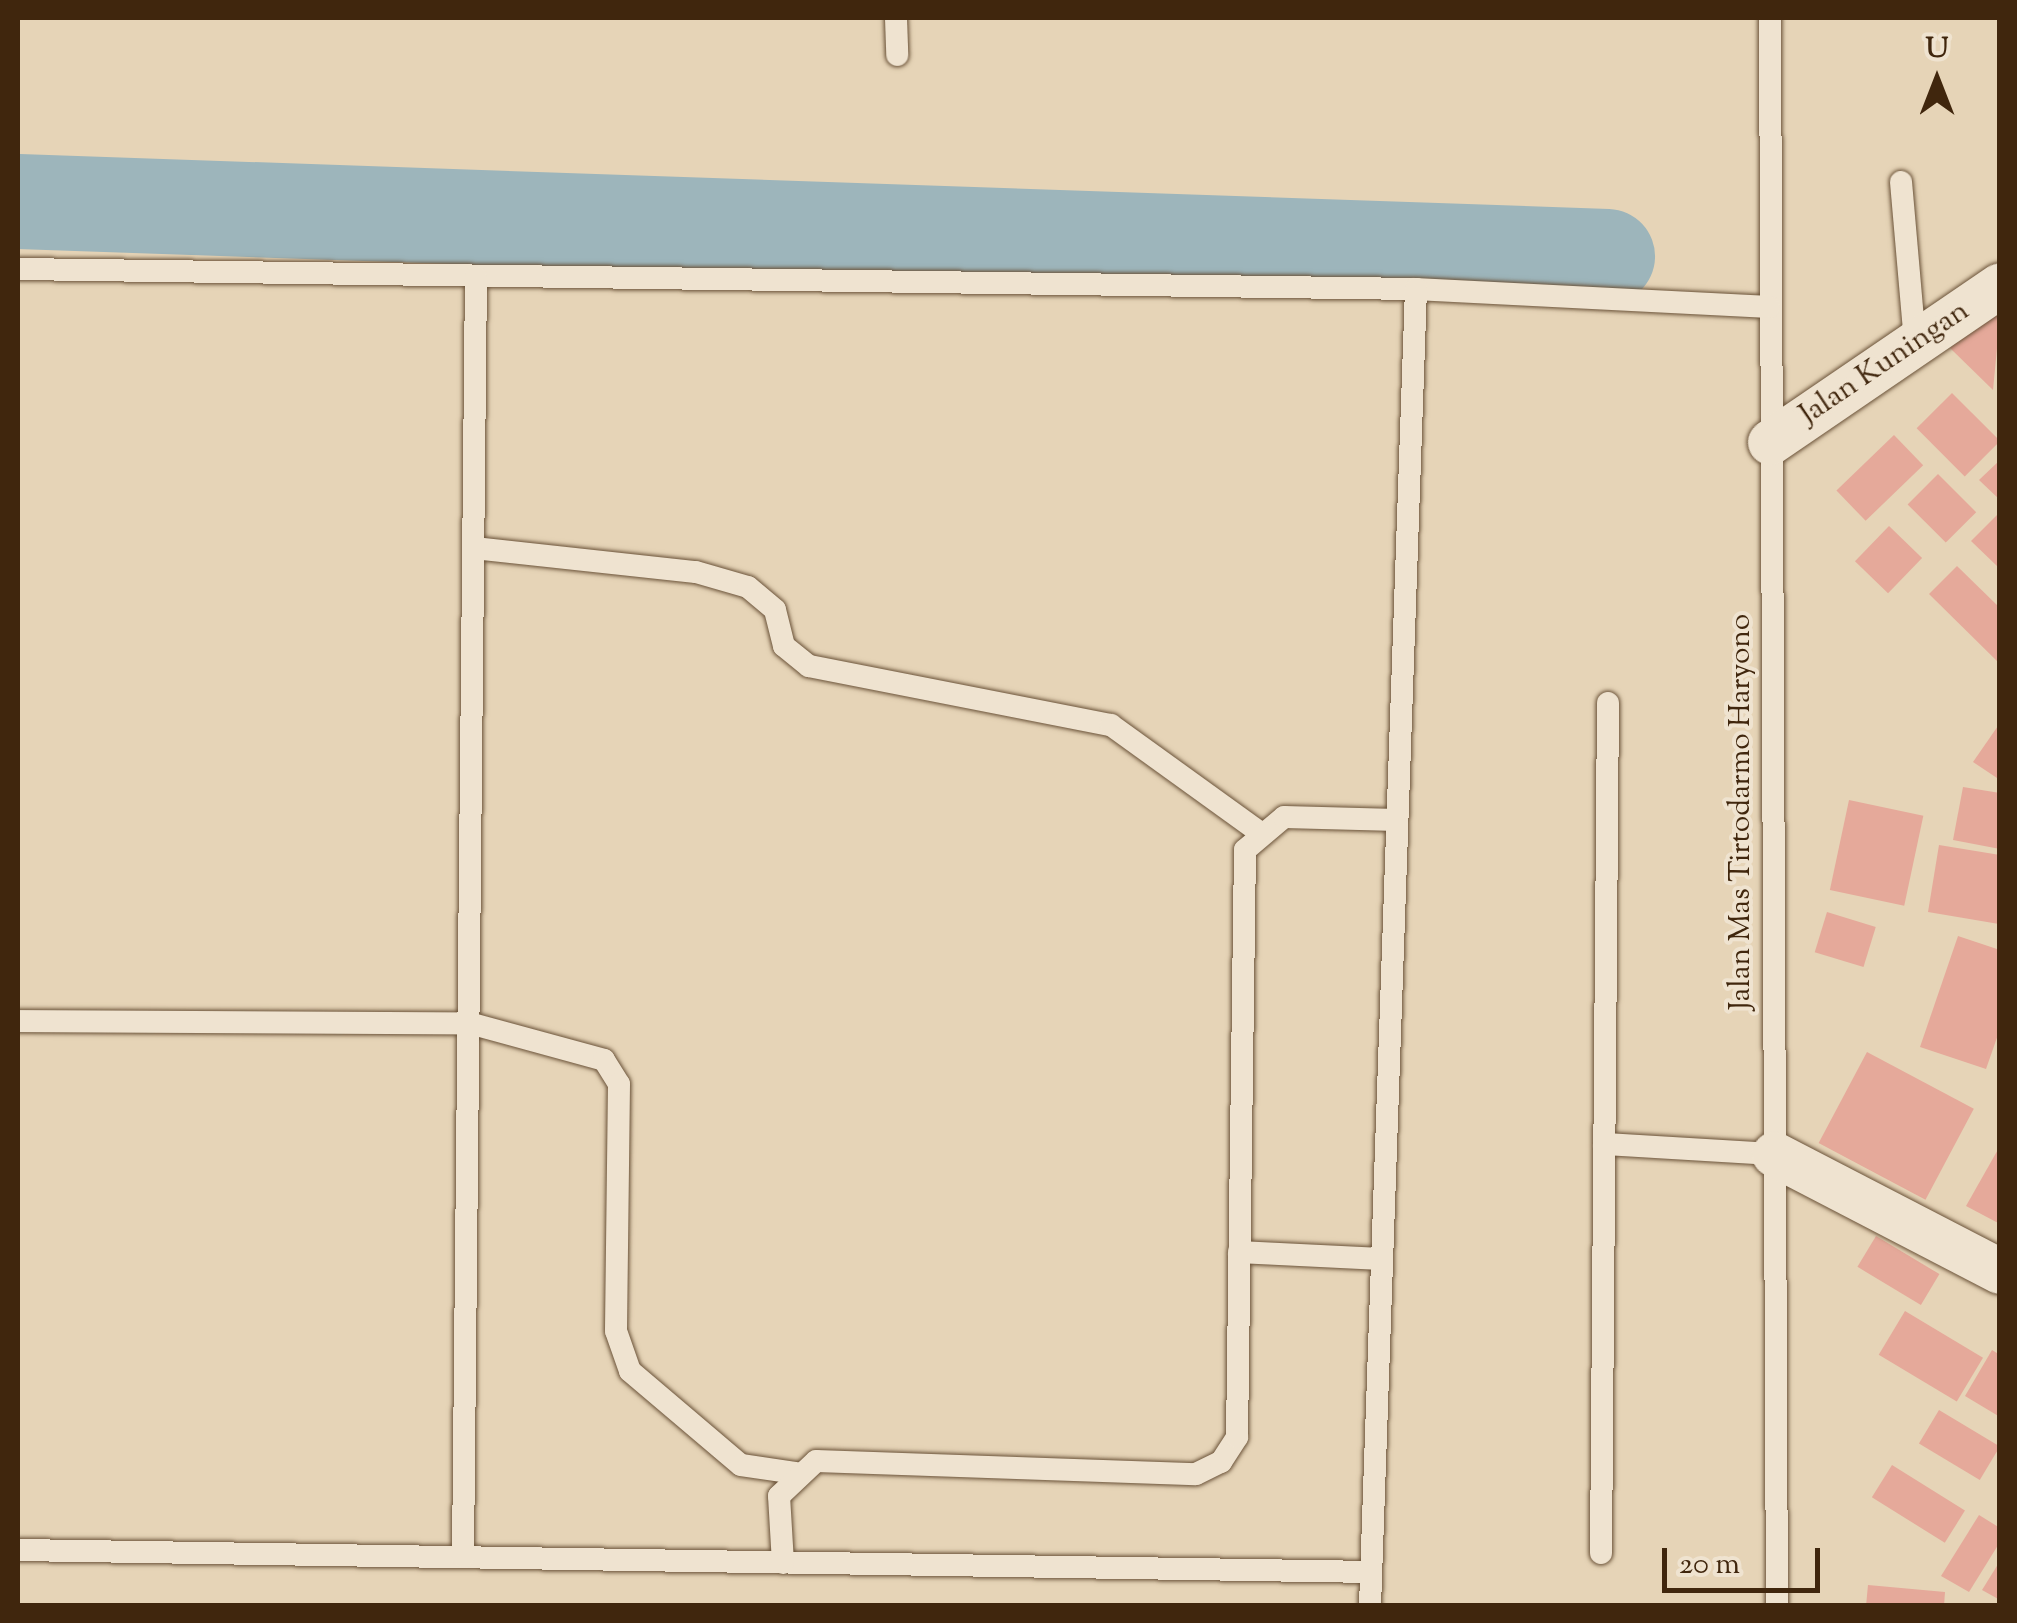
<!DOCTYPE html>
<html>
<head>
<meta charset="utf-8">
<style>
	body { margin:0 }
	#map { position:relative; width:2017px; height:1623px; overflow:hidden; background:#e6d4b7; font-family:"Sorts Mill Goudy",serif }
	div>[style] { position:absolute }
	.river>* { height:95px; margin:-47.5px; padding:0 47.5px; transform-origin:47.5px; border-radius:47.5px; background:#9db5bb }
	.building>* { inset:0; background:#e5a99a; transform-origin:0 0 }
	.roads { filter:drop-shadow(0 0 2px #6a5238) drop-shadow(0 0 2px #6a5238) }
	.service>* { height:22px; margin:-11px; padding:0 11px; transform-origin:11px; border-radius:11px; background:#efe3d0 }
	.minor>* { height:45px; margin:-22.5px; padding:0 22.5px; transform-origin:22.5px; border-radius:22.5px; background:#efe3d0 }
	span { translate:-50% -50%; white-space:nowrap; text-align:center; line-height:1.15; -webkit-text-stroke:8px #efe3d0; paint-order:stroke }
	.street-label { font-size:30px; color:#40260d }
	.frame { position:absolute; inset:0; border:20px solid #40260d; pointer-events:none }
	.north { position:absolute; left:1887px; top:30px; width:100px; height:100px; -webkit-text-stroke:8px #efe3d0; paint-order:stroke; rotate:0deg; font-size:28px; font-weight:700; line-height:40px; text-align:center; color:#40260d }
	.north::after { content:''; display:block; margin:auto; width:35px; height:45px; background:#40260d; clip-path:polygon(50% 0,100% 100%,50% 72%,0 100%) }
	.scale { position:absolute; left:1662px; top:1548px; width:158px; height:45px; box-sizing:border-box; border:5px solid #40260d; border-top:0; padding-left:12px; font-size:30px; line-height:35px; white-space:nowrap; color:#40260d; -webkit-text-stroke:8px #efe3d0; paint-order:stroke }
</style>
</head>
<body>
<div id="map">
	<div class="river">
		<div style="left:18px;top:201px;width:1590px;rotate:1.98deg"></div>
	</div>
	<div class="building">
		<div style="clip-path:polygon(1990px 308px,2000px 317px,1993px 390px,1950px 348px)"></div>
		<div style="left:1952px;top:393px;width:68px;height:50px;rotate:45deg"></div>
		<div style="left:1894px;top:435px;width:42px;height:80px;rotate:46deg"></div>
		<div style="clip-path:polygon(2000px 460px,2000px 500px,1979px 480px)"></div>
		<div style="left:1938px;top:474px;width:54px;height:43px;rotate:45deg"></div>
		<div style="clip-path:polygon(1997px 515px,2000px 518px,1997px 566px,1971px 541px)"></div>
		<div style="left:1889px;top:526px;width:46px;height:49px;rotate:44deg"></div>
		<div style="clip-path:polygon(1957px 566px,2000px 608px,2000px 664px,1929px 594px)"></div>
		<div style="clip-path:polygon(2000px 723px,2000px 780px,1973px 762px)"></div>
		<div style="clip-path:polygon(1963px 787px,2000px 793px,2000px 849px,1953px 840px)"></div>
		<div style="left:1849px;top:800px;width:76px;height:92px;rotate:12deg"></div>
		<div style="clip-path:polygon(1939px 845px,2000px 855px,1999px 924px,1928px 912px)"></div>
		<div style="left:1827px;top:912px;width:51px;height:42px;rotate:17deg"></div>
		<div style="clip-path:polygon(1958px 936px,2000px 950px,2000px 1029px,1986px 1069px,1920px 1047px)"></div>
		<div style="left:1867px;top:1052px;width:121px;height:103px;rotate:28deg"></div>
		<div style="clip-path:polygon(2000px 1146px,2000px 1224px,1966px 1206px)"></div>
		<div style="left:1876px;top:1236px;width:74px;height:36px;rotate:31deg"></div>
		<div style="left:1905px;top:1311px;width:91px;height:51px;rotate:31deg"></div>
		<div style="clip-path:polygon(1992px 1350px,2000px 1355px,2000px 1417px,1965px 1396px)"></div>
		<div style="left:1939px;top:1410px;width:71px;height:39px;rotate:31deg"></div>
		<div style="left:1892px;top:1465px;width:86px;height:38px;rotate:32deg"></div>
		<div style="clip-path:polygon(1979px 1515px,2000px 1528px,2000px 1542px,1969px 1592px,1941px 1576px)"></div>
		<div style="clip-path:polygon(2000px 1561px,2000px 1600px,1982px 1590px)"></div>
		<div style="clip-path:polygon(1868px 1585px,1945px 1592px,1944px 1606px,1866px 1606px)"></div>
	</div>
	<div class="roads">
		<div class="service">
			<div style="left:896px;top:18px;width:37px;rotate:88deg"></div>
			<div style="left:1770px;top:18px;width:1588px;rotate:89.75deg"></div>
			<div style="left:1901px;top:182px;width:162px;rotate:85deg"></div>
			<div style="left:18px;top:269px;width:1398px;rotate:0.82deg"></div>
			<div style="left:1416px;top:289px;width:353px;rotate:2.9deg"></div>
			<div style="left:474px;top:548px;width:223px;rotate:6.2deg"></div>
			<div style="left:696px;top:572px;width:54px;rotate:16.1deg"></div>
			<div style="left:748px;top:587px;width:35px;rotate:40deg"></div>
			<div style="left:775px;top:610px;width:37px;rotate:76deg"></div>
			<div style="left:784px;top:646px;width:32px;rotate:39deg"></div>
			<div style="left:809px;top:666px;width:308px;rotate:11.1deg"></div>
			<div style="left:1111px;top:725px;width:181px;rotate:35.8deg"></div>
			<div style="left:18px;top:1021px;width:451px;rotate:0.3deg"></div>
			<div style="left:469px;top:1023px;width:140px;rotate:15.3deg"></div>
			<div style="left:604px;top:1060px;width:28px;rotate:58deg"></div>
			<div style="left:619px;top:1084px;width:247px;rotate:90.7deg"></div>
			<div style="left:616px;top:1331px;width:42px;rotate:70.7deg"></div>
			<div style="left:630px;top:1371px;width:145px;rotate:40.3deg"></div>
			<div style="left:741px;top:1465px;width:56px;rotate:8.3deg"></div>
			<div style="left:1604px;top:1144px;width:170px;rotate:3.4deg"></div>
			<div style="left:1239px;top:1252px;width:142px;rotate:2.8deg"></div>
			<div style="left:18px;top:1550px;width:1352px;rotate:0.93deg"></div>
			<div style="left:1601px;top:1553px;width:850px;rotate:-89.53deg"></div>
			<div style="left:463px;top:1557px;width:1280px;rotate:-89.42deg"></div>
			<div style="left:783px;top:1563px;width:67px;rotate:-93.4deg"></div>
			<div style="left:779px;top:1496px;width:51px;rotate:-43.4deg"></div>
			<div style="left:816px;top:1461px;width:380px;rotate:2deg"></div>
			<div style="left:1196px;top:1474px;width:28px;rotate:-26deg"></div>
			<div style="left:1221px;top:1462px;width:30px;rotate:-57deg"></div>
			<div style="left:1237px;top:1437px;width:587px;rotate:-89.22deg"></div>
			<div style="left:1245px;top:850px;width:51px;rotate:-40.2deg"></div>
			<div style="left:1284px;top:817px;width:113px;rotate:1.5deg"></div>
			<div style="left:1370px;top:1606px;width:1318px;rotate:-88deg"></div>
		</div>
		<div class="minor">
			<div style="left:1770px;top:442px;width:278px;rotate:-34.3deg"></div>
			<div style="left:1774px;top:1154px;width:254px;rotate:27.4deg"></div>
		</div>
	</div>
	<div class="street-label">
		<span style="left:1885px;top:364px;rotate:-34deg">Jalan Kuningan</span>
		<span style="left:1742px;top:812px;rotate:-90deg">Jalan Mas Tirtodarmo Haryono</span>
	</div>
	<div class="frame"></div>
	<div class="north">U</div>
	<div class="scale">20 m</div>
</div>
</body>
</html>
